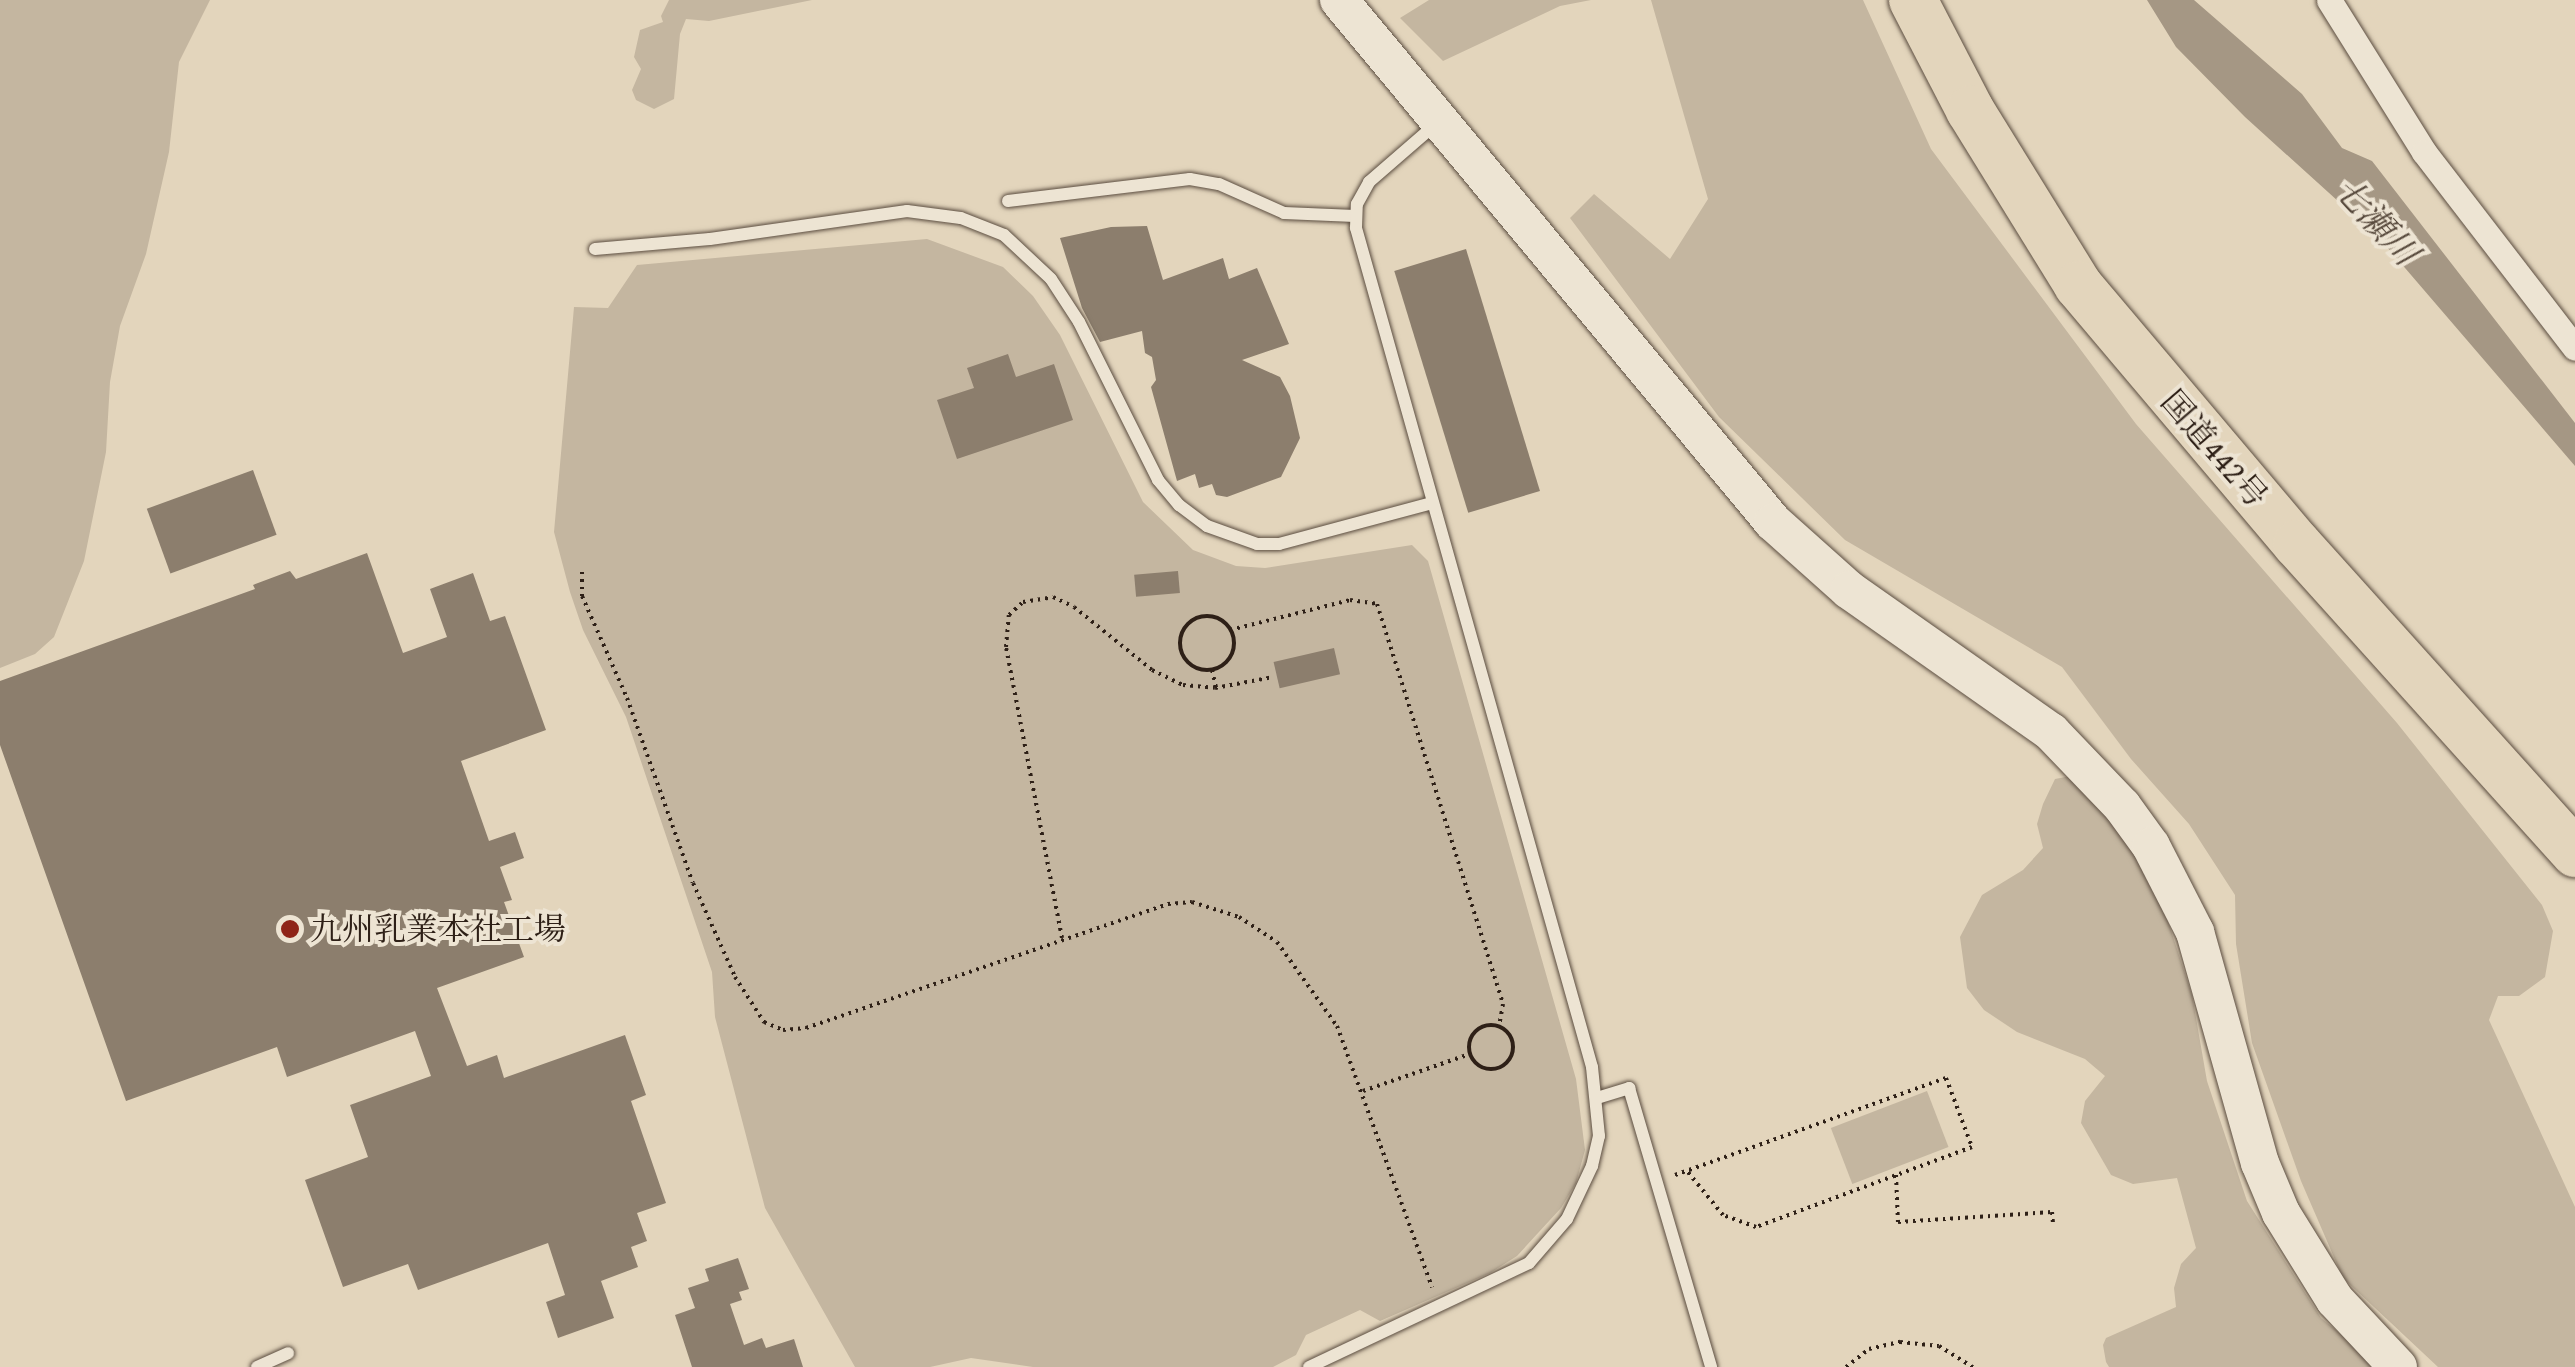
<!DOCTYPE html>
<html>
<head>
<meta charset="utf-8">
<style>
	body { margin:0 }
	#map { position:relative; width:2575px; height:1367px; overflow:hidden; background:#e3d5bc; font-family:"Gentium Book Plus","Noto Serif JP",serif }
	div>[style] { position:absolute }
	.green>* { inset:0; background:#c4b6a0; transform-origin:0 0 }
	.water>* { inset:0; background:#a59784 }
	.building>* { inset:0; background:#8c7e6d; transform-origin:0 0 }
	.path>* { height:4px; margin-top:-2px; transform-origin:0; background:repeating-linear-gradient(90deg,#2e2017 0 2.5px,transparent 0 7.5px) }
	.path>.ring { margin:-2px; padding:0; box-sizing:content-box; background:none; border:4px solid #2e2017; border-radius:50% }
	.roads { filter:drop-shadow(0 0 2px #5b4d40) drop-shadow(0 0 2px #5b4d40) }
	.lane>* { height:12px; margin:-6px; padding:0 6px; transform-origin:6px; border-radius:6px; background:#ede4d3 }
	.street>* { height:25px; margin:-12.5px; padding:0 12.5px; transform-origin:12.5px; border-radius:12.5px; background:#ede4d3 }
	.secondary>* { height:38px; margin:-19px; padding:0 19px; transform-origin:19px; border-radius:19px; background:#ede4d3 }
	.highway>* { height:48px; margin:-24px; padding:0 24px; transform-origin:24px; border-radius:24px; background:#e3d5bc }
	.dots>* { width:28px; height:28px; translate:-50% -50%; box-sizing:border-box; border:5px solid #ede4d3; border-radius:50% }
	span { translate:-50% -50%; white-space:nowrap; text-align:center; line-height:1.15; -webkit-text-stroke:8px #ede4d3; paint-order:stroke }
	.street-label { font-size:32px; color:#2e2017 }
	.poi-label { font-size:32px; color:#2e2017 }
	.left { translate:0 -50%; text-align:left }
	.water-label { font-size:35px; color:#584a3d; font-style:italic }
</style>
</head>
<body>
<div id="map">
	<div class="green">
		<div style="clip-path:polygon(0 0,210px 0,179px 62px,169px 152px,146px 254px,120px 326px,110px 382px,106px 452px,84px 561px,54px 637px,35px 654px,0 668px)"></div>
		<div style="clip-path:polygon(669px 0,812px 0,709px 21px,686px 19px,680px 34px,674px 99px,654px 109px,636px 100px,632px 90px,641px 69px,634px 57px,640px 30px,663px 22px,661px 16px)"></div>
		<div style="clip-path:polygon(1429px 0,1591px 0,1560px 6px,1443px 61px,1400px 18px)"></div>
		<div style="clip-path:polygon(1651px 0,1863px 0,1931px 149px,2136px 424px,2397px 723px,2542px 905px,2553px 931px,2545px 977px,2519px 996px,2498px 996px,2489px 1020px,2575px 1207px,2575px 1367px,2438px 1367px,2343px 1278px,2301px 1181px,2252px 1043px,2236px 944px,2235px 895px,2189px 824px,2131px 759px,2062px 667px,1845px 540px,1719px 417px,1570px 218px,1594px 194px,1670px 259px,1708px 199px)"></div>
		<div style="clip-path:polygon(927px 239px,1003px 267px,1033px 296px,1060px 335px,1143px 502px,1193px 550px,1236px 566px,1265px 568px,1412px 545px,1428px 561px,1576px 1079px,1585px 1150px,1576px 1183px,1561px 1208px,1517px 1256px,1490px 1273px,1380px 1321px,1360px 1310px,1306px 1335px,1296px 1355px,1273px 1367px,1033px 1367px,971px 1358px,930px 1367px,855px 1367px,765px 1208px,715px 1017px,712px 972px,626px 717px,583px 630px,570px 592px,554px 532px,574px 307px,608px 308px,637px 265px)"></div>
		<div style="clip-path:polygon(2076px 775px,2102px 787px,2160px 897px,2192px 995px,2207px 1081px,2247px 1201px,2321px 1318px,2381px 1367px,2109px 1367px,2106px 1362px,2103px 1345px,2106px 1338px,2176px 1307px,2174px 1288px,2181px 1264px,2196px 1248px,2177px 1178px,2133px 1184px,2111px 1175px,2081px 1123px,2085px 1101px,2105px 1076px,2085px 1059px,2017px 1032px,1984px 1010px,1967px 988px,1960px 937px,1982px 895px,2023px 870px,2043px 848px,2037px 824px,2043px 804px,2055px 779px)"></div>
		<div style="left:1927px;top:1091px;width:60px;height:103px;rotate:69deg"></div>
	</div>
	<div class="water">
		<div style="clip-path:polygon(2147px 0,2194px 0,2302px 94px,2342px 148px,2372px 161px,2575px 423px,2575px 466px,2381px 240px,2245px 117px,2176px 47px)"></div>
	</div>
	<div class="building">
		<div style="clip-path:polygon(1147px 226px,1163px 280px,1223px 258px,1229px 279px,1257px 268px,1289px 344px,1242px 360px,1280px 377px,1290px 396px,1300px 438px,1281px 477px,1227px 497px,1216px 495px,1212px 484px,1199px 488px,1195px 474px,1177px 481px,1151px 387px,1156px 380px,1152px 357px,1145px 353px,1142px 331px,1100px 342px,1082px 308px,1060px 238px,1111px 227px)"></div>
		<div style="left:1466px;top:249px;width:253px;height:75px;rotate:73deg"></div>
		<div style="clip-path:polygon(1008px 354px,1016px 377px,1054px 364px,1073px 420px,957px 459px,937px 400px,974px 388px,967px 368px)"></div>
		<div style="left:253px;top:470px;width:69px;height:113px;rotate:70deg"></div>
		<div style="clip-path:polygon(367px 553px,403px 653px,447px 637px,430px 589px,473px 573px,490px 621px,505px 616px,546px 730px,461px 761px,489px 841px,515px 832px,524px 858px,500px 867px,512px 900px,504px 902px,524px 957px,437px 988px,467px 1066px,497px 1055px,504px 1078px,625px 1035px,646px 1095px,631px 1101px,666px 1203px,637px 1213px,647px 1241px,631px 1247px,638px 1267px,601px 1281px,614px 1318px,558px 1338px,546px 1302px,565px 1295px,548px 1243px,418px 1290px,408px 1264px,343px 1287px,305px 1180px,368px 1157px,350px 1105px,431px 1076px,415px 1031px,287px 1077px,277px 1047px,126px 1101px,0 745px,0 681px,255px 589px,253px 585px,290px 571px,296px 579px)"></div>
		<div style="left:1178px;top:571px;width:22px;height:44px;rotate:85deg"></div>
		<div style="left:1334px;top:648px;width:27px;height:62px;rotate:77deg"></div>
		<div style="clip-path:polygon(738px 1258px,749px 1289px,739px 1292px,742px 1300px,730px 1304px,744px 1345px,762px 1338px,766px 1348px,794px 1339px,803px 1367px,692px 1367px,675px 1315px,695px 1308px,688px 1288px,709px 1281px,705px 1269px)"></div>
	</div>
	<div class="path">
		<div style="left:582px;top:572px;width:24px;rotate:90deg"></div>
		<div style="left:582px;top:596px;width:111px;rotate:66.2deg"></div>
		<div style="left:627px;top:698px;width:196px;rotate:70.4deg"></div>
		<div style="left:693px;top:883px;width:103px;rotate:65.9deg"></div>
		<div style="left:735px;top:977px;width:54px;rotate:57.2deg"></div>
		<div style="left:764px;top:1022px;width:21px;rotate:23deg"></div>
		<div style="left:783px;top:1030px;width:23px;rotate:-5deg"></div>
		<div style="left:806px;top:1028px;width:383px;rotate:-18.9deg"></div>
		<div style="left:1168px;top:904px;width:24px;rotate:-5deg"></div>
		<div style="left:1192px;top:902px;width:49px;rotate:17.7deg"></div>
		<div style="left:1239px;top:917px;width:45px;rotate:33.3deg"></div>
		<div style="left:1277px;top:942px;width:103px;rotate:54.5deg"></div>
		<div style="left:1337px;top:1026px;width:278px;rotate:70deg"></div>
		<div class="ring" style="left:1180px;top:616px;width:50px;height:50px"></div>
		<div style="left:1230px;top:630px;width:124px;rotate:-14deg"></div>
		<div style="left:1350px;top:600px;width:27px;rotate:8deg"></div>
		<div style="left:1377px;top:604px;width:419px;rotate:72.5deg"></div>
		<div style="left:1503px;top:1004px;width:23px;rotate:100deg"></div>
		<div style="left:1212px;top:670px;width:18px;rotate:77deg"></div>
		<div style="left:1062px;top:938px;width:296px;rotate:-100.9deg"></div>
		<div style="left:1006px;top:647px;width:32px;rotate:-85deg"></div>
		<div style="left:1009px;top:615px;width:19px;rotate:-43deg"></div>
		<div style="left:1023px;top:602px;width:30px;rotate:-9deg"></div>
		<div style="left:1053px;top:597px;width:23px;rotate:25deg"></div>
		<div style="left:1074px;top:607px;width:100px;rotate:38.9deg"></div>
		<div style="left:1152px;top:670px;width:34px;rotate:26deg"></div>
		<div style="left:1183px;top:685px;width:32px;rotate:5deg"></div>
		<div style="left:1215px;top:688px;width:59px;rotate:-10.7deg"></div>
		<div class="ring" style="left:1469px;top:1025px;width:40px;height:40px"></div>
		<div style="left:1363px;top:1091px;width:110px;rotate:-19.1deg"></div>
		<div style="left:1675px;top:1175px;width:288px;rotate:-19.7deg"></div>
		<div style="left:1946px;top:1078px;width:74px;rotate:69.4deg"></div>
		<div style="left:1972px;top:1147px;width:230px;rotate:159.7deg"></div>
		<div style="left:1756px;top:1227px;width:35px;rotate:-160deg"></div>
		<div style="left:1723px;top:1215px;width:57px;rotate:-129.3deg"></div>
		<div style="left:1896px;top:1175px;width:47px;rotate:87.6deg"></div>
		<div style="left:1898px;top:1222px;width:154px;rotate:-3.7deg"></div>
		<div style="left:2052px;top:1212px;width:11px;rotate:85deg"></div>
		<div style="left:1846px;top:1367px;width:29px;rotate:-38deg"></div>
		<div style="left:1869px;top:1349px;width:32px;rotate:-13deg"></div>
		<div style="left:1900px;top:1342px;width:39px;rotate:6deg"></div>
		<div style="left:1939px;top:1346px;width:40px;rotate:32deg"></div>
	</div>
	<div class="roads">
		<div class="lane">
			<div style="left:1008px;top:201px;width:183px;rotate:-6.9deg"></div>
			<div style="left:1190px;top:179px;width:29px;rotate:10deg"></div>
			<div style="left:1219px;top:184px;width:71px;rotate:24deg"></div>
			<div style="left:1284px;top:213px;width:71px;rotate:2.4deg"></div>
			<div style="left:595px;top:249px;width:115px;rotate:-5deg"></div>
			<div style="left:710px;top:239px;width:199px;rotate:-8.1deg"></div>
			<div style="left:907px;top:211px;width:54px;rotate:7.4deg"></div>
			<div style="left:961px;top:218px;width:46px;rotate:21.6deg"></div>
			<div style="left:1004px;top:235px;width:64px;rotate:43.1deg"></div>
			<div style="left:1051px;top:279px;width:51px;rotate:56.9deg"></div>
			<div style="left:1079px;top:322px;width:177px;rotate:63.4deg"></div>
			<div style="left:1158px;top:480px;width:33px;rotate:50deg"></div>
			<div style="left:1179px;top:505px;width:35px;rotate:37deg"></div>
			<div style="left:1207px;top:526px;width:53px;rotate:19.8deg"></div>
			<div style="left:1257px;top:544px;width:22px"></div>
			<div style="left:1279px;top:544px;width:158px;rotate:-15deg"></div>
			<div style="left:1597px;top:1098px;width:34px;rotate:-17deg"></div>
			<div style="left:1629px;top:1088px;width:291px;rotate:73.6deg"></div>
			<div style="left:257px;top:1367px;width:34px;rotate:-24deg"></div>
			<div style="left:1309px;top:1367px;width:243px;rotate:-25.3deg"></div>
			<div style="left:1529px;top:1263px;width:58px;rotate:-49.2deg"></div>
			<div style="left:1567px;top:1219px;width:59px;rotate:-64.7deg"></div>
			<div style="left:1592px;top:1166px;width:31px;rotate:-77deg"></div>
			<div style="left:1599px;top:1136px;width:69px;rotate:-95.8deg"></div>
			<div style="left:1592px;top:1067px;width:872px;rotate:-105.71deg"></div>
			<div style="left:1356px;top:228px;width:24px;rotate:-88deg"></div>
			<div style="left:1357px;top:204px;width:25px;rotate:-61deg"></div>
			<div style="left:1369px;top:182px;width:90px;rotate:-40.9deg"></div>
		</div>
		<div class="street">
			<div style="left:2329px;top:0;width:179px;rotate:58deg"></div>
			<div style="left:2424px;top:152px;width:247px;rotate:52.4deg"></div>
		</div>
		<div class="secondary">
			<div style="left:1339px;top:0;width:679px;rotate:50.26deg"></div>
			<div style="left:1773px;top:522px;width:102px;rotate:41.8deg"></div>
			<div style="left:1849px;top:590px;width:247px;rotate:35.1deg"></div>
			<div style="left:2051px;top:732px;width:103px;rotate:46.2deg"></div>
			<div style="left:2122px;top:806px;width:49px;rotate:54.1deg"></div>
			<div style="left:2151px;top:846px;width:97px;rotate:62.9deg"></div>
			<div style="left:2195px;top:932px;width:240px;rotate:74.3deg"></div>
			<div style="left:2260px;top:1163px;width:54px;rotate:67.2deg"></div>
			<div style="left:2281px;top:1213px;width:102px;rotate:58.2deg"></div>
			<div style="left:2335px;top:1300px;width:92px;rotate:46.8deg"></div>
		</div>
		<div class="highway">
			<div style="left:1913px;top:0;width:124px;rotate:62.6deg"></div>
			<div style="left:1970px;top:110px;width:206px;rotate:58.3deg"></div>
			<div style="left:2078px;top:285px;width:339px;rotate:49.8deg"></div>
			<div style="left:2297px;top:544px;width:416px;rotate:48deg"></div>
		</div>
	</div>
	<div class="dots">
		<div style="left:290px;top:929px;background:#8f2418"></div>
	</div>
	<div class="street-label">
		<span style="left:2214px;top:449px;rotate:49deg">国道442号</span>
	</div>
	<div class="poi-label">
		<span class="left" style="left:310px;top:929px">九州乳業本社工場</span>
	</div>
	<div class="water-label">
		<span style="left:2376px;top:221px;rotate:47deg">七瀬川</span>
	</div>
</div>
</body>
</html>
